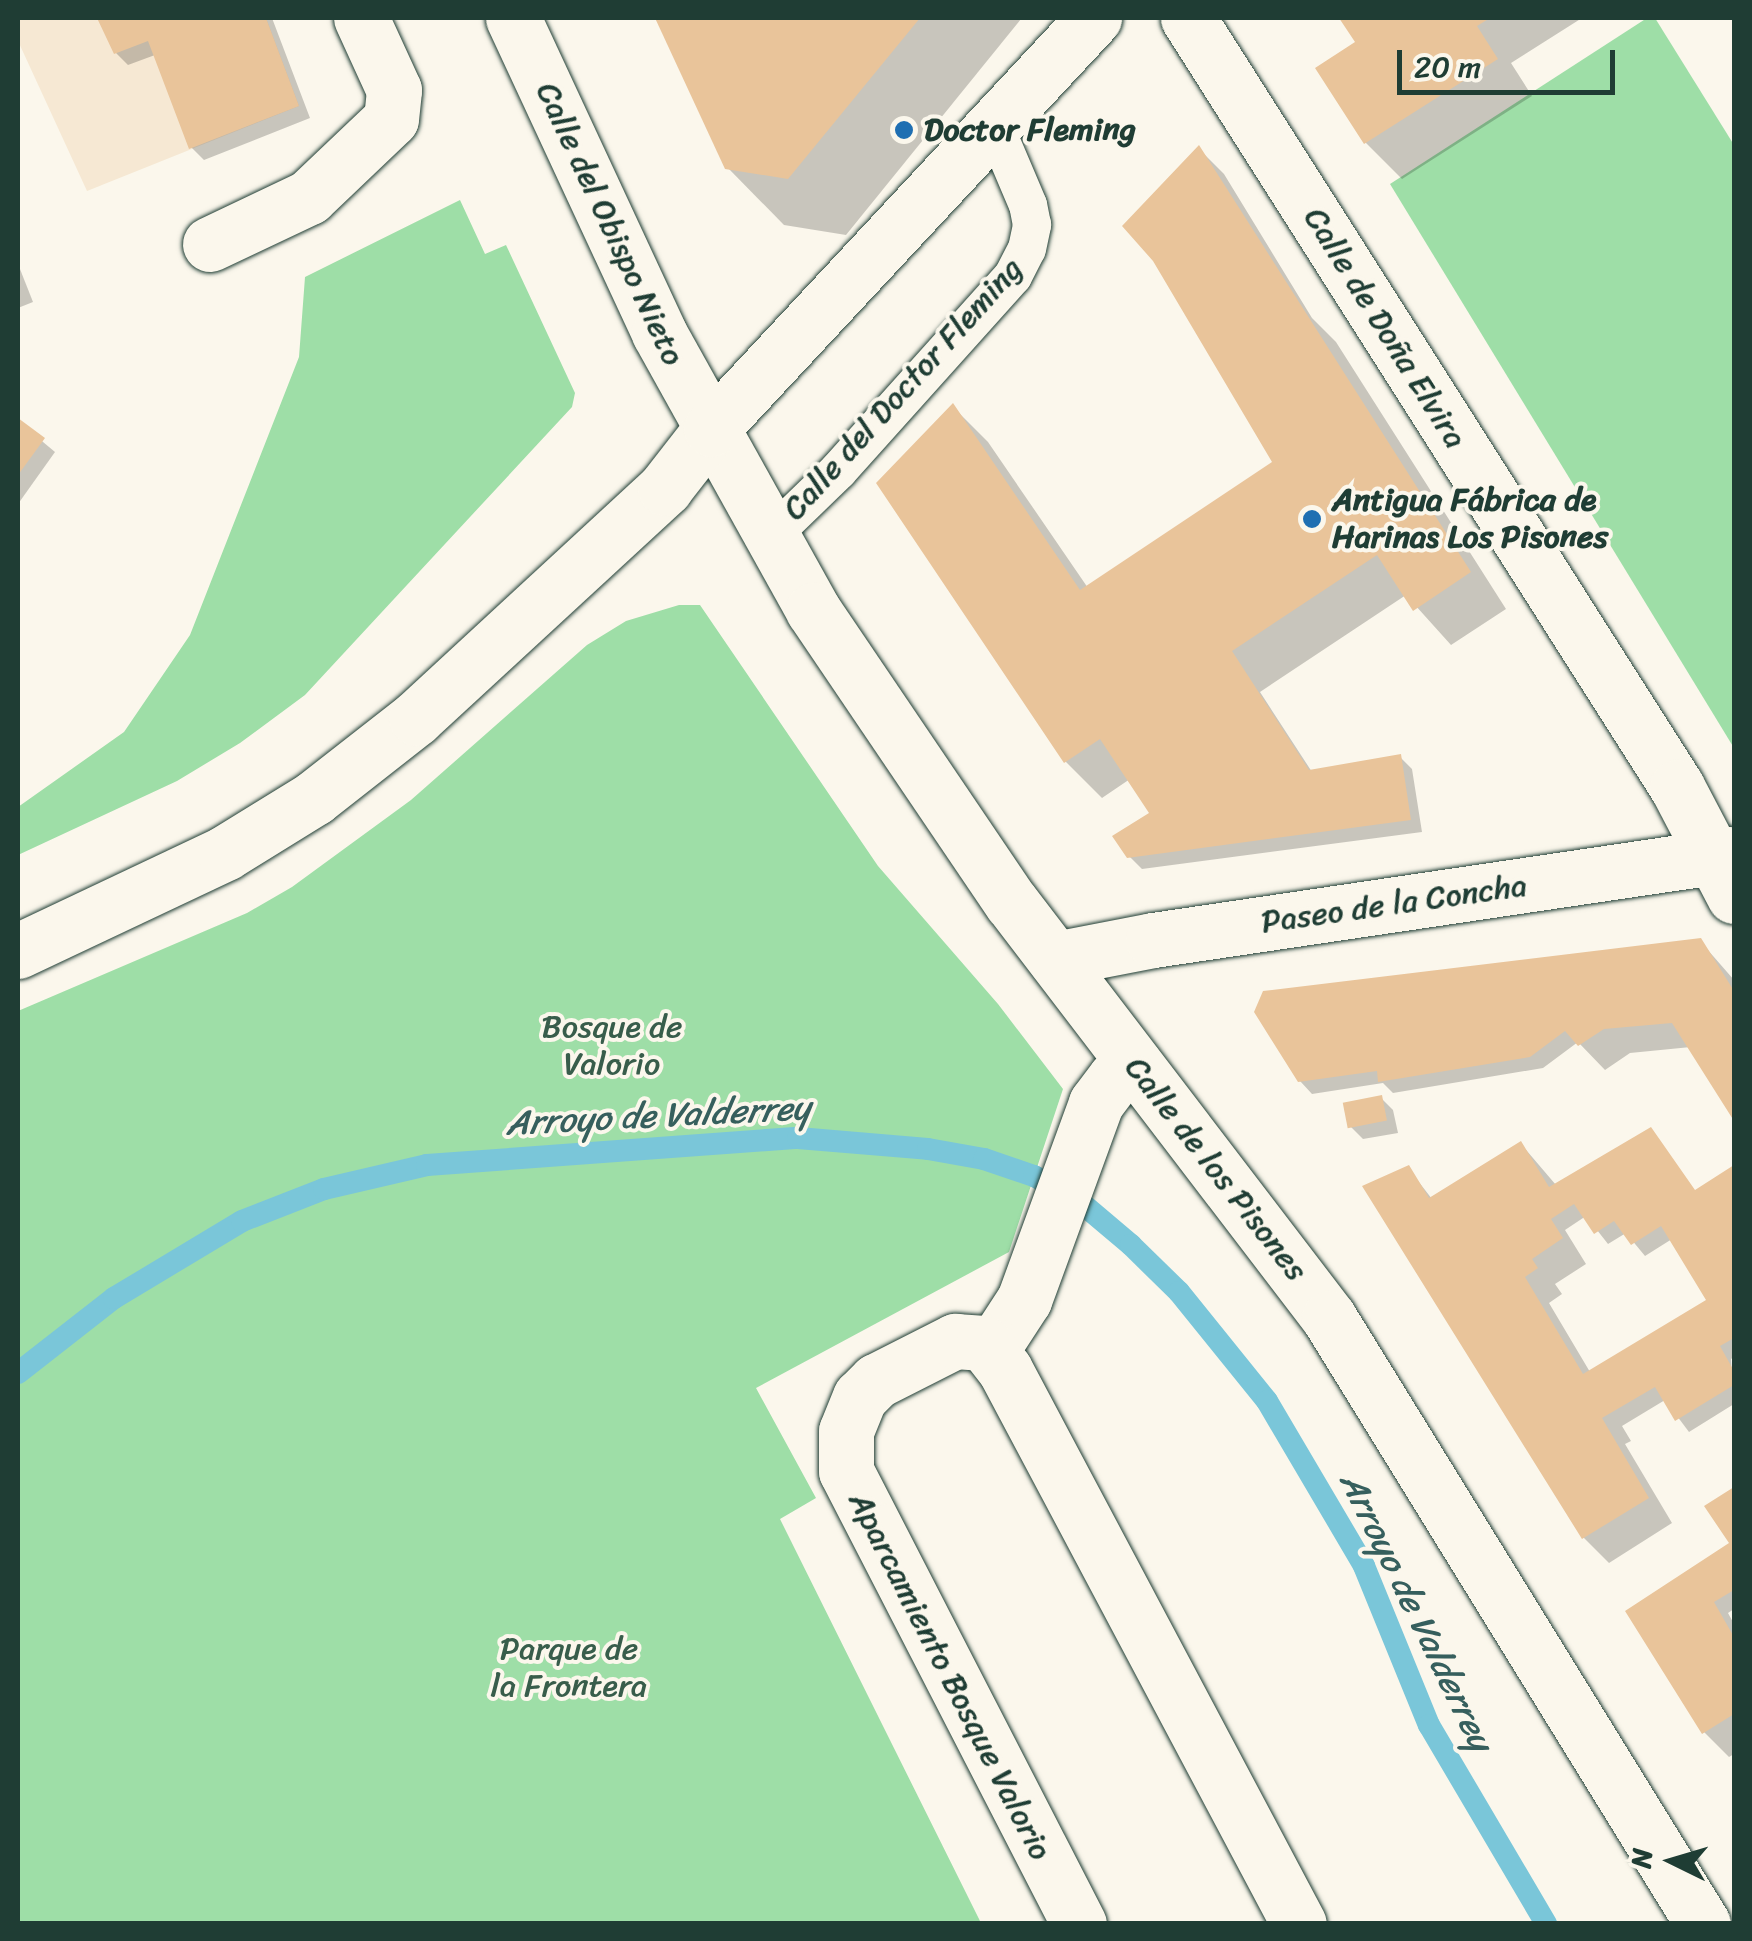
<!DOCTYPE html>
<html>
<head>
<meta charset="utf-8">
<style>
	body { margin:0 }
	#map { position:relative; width:1752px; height:1941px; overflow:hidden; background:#fbf7ec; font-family:Sriracha,sans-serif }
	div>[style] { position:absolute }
	.built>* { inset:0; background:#f6e8d3 }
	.green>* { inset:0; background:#9edea7 }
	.shadow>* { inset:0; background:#0003 }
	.stream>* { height:22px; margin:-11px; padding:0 11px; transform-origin:11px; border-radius:11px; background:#7ac6d9 }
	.building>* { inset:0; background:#e9c49a; transform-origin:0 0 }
	.roads { filter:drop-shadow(0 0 2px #1f3d34) drop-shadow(0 0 2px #1f3d34) }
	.lane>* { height:38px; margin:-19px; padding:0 19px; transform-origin:19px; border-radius:19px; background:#fbf7ec }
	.street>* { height:55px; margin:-27.5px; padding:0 27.5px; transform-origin:27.5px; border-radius:27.5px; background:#fbf7ec }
	.dots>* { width:28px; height:28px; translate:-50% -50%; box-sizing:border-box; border:5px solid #fbf7ec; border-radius:50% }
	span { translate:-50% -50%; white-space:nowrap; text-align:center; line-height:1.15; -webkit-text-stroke:8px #fbf7ec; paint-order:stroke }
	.poi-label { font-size:32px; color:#1f3d34; font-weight:700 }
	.left { translate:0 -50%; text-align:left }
	.street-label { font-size:32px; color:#1f3d34 }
	.park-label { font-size:32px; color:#385d4b }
	.water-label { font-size:35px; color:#365f5d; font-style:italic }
	.frame { position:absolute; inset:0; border:20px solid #1f3d34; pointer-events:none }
	.north { position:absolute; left:1622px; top:1811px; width:100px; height:100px; -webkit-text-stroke:8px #fbf7ec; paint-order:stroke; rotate:275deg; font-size:28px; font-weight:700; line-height:40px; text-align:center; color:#1f3d34 }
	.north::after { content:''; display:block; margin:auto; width:35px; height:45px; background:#1f3d34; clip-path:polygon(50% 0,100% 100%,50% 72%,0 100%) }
	.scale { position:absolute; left:1397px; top:50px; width:218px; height:45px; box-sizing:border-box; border:5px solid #1f3d34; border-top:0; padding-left:12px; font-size:30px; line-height:35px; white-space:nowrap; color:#1f3d34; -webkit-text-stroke:8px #fbf7ec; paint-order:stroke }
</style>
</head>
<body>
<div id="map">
	<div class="built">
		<div style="clip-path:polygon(18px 18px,266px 18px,299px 106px,87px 191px,18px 41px)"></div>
	</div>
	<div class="green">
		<div style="clip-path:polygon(1647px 18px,1655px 18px,1734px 145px,1734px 748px,1390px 184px)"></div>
		<div style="clip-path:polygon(460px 200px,485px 254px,506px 245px,575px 393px,572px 407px,305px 695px,240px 743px,177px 781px,18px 855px,18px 807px,124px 732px,190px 635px,299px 357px,305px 277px)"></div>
		<div style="clip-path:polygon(679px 605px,700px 605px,878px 866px,998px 1004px,1063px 1089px,1009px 1252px,756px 1388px,816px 1498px,780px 1519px,981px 1923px,18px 1923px,18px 1011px,247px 913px,292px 887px,411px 800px,587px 645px,626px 621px)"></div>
	</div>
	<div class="shadow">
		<div style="clip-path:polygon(100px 18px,272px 18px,310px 118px,204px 160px,192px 148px,155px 55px,128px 65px,116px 53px)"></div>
		<div style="clip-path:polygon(658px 18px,1021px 18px,1021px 19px,846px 235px,784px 225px,727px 167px)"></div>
		<div style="clip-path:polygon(1342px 18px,1582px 18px,1511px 63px,1532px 96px,1402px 179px,1366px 143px,1358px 42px)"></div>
		<div style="clip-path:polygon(1199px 149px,1224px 174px,1312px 318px,1336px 342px,1506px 609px,1451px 645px,1406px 595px,1260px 692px,1312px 772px,1400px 757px,1412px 769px,1422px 832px,1142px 869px,1129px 856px,1153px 814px,1130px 779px,1102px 798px,1066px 762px,953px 407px,988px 442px,1088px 588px,1275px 463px)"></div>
		<div style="clip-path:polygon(18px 264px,33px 302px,18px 308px)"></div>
		<div style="clip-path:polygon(18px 421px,55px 452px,18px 504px)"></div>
		<div style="clip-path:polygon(1700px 941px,1734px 980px,1734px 1117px,1691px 1047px,1630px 1053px,1605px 1070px,1578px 1042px,1543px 1068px,1393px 1093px,1383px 1083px,1312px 1094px,1300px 1081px)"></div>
		<div style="clip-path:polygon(1381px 1098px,1393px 1110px,1398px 1133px,1363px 1139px,1351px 1127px)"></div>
		<div style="clip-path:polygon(evenodd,1650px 1130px,1696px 1193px,1734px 1168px,1734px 1357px,1731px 1359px,1734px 1404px,1689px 1432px,1665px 1400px,1622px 1426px,1631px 1441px,1625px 1444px,1672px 1523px,1609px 1563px,1584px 1538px,1408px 1168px,1432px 1199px,1521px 1144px,1556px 1185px,1650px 1130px,1586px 1216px,1608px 1244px,1626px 1233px,1645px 1256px,1672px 1239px,1710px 1301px,1590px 1372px,1549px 1303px,1562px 1294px,1555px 1284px,1586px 1264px,1565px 1230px,1586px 1216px)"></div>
		<div style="clip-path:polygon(1734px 1490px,1734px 1609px,1728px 1613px,1734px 1624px,1734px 1754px,1729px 1757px,1704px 1732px,1629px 1612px,1732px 1544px,1707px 1507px)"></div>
	</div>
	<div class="stream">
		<div style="left:18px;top:1373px;width:122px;rotate:-38deg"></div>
		<div style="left:114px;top:1298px;width:149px;rotate:-31deg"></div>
		<div style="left:242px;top:1221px;width:88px;rotate:-21.3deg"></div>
		<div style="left:324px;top:1189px;width:106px;rotate:-13.1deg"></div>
		<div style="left:427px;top:1165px;width:372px;rotate:-4.2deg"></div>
		<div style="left:798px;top:1138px;width:130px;rotate:4.8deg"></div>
		<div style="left:928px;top:1149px;width:57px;rotate:10.1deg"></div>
		<div style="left:984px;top:1159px;width:53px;rotate:18.8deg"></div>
		<div style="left:1034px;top:1176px;width:51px;rotate:29.1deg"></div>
		<div style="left:1079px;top:1201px;width:68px;rotate:40.2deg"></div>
		<div style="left:1131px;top:1245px;width:67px;rotate:44.4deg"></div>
		<div style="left:1179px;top:1292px;width:140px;rotate:51.1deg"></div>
		<div style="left:1267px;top:1401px;width:191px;rotate:59.5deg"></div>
		<div style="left:1364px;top:1566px;width:172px;rotate:67.8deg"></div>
		<div style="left:1429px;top:1725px;width:231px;rotate:59.5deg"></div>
	</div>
	<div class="building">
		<div style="clip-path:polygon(97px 18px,266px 18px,299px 106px,189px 149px,148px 41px,114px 54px)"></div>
		<div style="clip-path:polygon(655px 18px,920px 18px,788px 179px,725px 169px)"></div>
		<div style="clip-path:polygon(1339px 18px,1490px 18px,1477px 26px,1498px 59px,1364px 144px,1315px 68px,1355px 42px)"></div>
		<div style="clip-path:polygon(1199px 145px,1471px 572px,1413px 611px,1377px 555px,1232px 651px,1309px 770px,1401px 754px,1411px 820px,1127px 858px,1112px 836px,1149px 813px,1100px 739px,1064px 763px,876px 483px,953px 403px,1080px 590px,1272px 462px,1153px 261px,1122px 226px)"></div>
		<div style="clip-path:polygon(18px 418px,45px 438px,18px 475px)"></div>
		<div style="clip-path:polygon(1701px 938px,1734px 991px,1734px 1121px,1672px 1023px,1604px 1029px,1578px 1046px,1565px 1031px,1530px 1057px,1378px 1082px,1377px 1071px,1298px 1082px,1254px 1012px,1263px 991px)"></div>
		<div style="left:1382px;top:1095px;width:26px;height:40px;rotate:79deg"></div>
		<div style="clip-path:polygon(evenodd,1651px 1127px,1695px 1190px,1734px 1165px,1734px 1338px,1720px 1346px,1734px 1371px,1734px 1385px,1675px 1421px,1655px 1387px,1602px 1418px,1649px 1498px,1582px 1539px,1362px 1186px,1409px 1165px,1429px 1198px,1521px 1141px,1549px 1187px,1651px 1127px,1574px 1204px,1594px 1234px,1614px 1221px,1631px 1245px,1661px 1226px,1706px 1300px,1583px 1374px,1525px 1277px,1538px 1268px,1532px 1259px,1563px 1238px,1551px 1219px,1574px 1204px)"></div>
		<div style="clip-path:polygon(1734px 1487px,1734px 1590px,1714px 1602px,1734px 1637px,1734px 1714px,1702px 1734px,1625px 1611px,1729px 1543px,1704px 1506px)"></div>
	</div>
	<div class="roads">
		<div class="lane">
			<div style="left:770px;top:537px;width:95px;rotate:-44.1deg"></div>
			<div style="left:838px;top:471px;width:262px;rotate:-48.1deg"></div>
			<div style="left:1013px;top:276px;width:30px;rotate:-63deg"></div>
			<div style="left:1027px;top:249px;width:25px;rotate:-78deg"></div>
			<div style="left:1032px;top:225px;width:20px;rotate:-101deg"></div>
			<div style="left:1028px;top:205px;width:87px;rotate:-113deg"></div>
		</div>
		<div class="street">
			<div style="left:513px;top:18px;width:347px;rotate:65.1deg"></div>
			<div style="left:659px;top:333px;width:317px;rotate:60.9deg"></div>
			<div style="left:813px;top:610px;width:353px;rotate:55.9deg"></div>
			<div style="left:1011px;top:902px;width:524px;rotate:52.6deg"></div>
			<div style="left:1329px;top:1318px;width:712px;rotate:58.32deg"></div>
			<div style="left:1188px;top:18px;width:911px;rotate:57.55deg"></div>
			<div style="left:1677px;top:787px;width:123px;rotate:62.4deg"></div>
			<div style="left:210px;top:244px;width:110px;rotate:-25.4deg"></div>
			<div style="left:309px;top:197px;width:113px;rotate:-43.6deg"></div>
			<div style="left:391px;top:119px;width:29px;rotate:-84deg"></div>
			<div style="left:394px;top:90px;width:79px;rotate:-114.6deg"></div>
			<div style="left:18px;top:951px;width:229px;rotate:-25.3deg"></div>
			<div style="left:225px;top:853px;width:105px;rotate:-31.7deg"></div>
			<div style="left:314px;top:798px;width:130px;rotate:-38.1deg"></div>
			<div style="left:416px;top:718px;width:339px;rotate:-42.7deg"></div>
			<div style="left:665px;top:488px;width:75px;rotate:-52.1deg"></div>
			<div style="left:711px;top:429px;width:562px;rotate:-47.02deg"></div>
			<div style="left:1055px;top:959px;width:100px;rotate:-11deg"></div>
			<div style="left:1153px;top:940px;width:587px;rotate:-8.42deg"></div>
			<div style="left:992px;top:1349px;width:59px;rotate:-56.9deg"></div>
			<div style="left:1024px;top:1300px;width:210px;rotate:-69.9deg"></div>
			<div style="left:1096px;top:1103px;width:31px;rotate:-53deg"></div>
			<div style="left:1115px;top:1078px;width:24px;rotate:-35deg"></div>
			<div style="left:1079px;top:1924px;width:509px;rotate:-117.22deg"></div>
			<div style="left:846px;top:1471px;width:40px;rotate:-90deg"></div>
			<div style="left:846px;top:1431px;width:37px;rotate:-68deg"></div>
			<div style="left:860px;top:1397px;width:23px;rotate:-45deg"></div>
			<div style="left:876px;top:1381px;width:89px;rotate:-26.9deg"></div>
			<div style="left:955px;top:1341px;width:29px;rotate:4deg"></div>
			<div style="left:984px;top:1343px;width:34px;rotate:52deg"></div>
			<div style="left:1005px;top:1370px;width:627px;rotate:62.05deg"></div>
		</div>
	</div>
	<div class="dots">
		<div style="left:904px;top:130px;background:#1f6fb2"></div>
		<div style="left:1312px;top:519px;background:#1f6fb2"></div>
	</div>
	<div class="poi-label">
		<span class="left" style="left:924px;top:130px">Doctor Fleming</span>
		<span class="left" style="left:1332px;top:519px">Antigua Fábrica de<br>Harinas Los Pisones</span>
	</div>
	<div class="street-label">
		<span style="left:610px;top:224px;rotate:65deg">Calle del Obispo Nieto</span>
		<span style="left:1385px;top:328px;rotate:58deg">Calle de Doña Elvira</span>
		<span style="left:903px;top:389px;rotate:-48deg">Calle del Doctor Fleming</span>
		<span style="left:1394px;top:904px;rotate:-8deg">Paseo de la Concha</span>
		<span style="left:1216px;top:1169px;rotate:52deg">Calle de los Pisones</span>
		<span style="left:950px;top:1676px;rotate:63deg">Aparcamiento Bosque Valorio</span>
	</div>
	<div class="park-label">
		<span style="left:612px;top:1046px">Bosque de<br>Valorio</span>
		<span style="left:569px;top:1668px">Parque de<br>la Frontera</span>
	</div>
	<div class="water-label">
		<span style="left:658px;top:1115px;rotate:-3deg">Arroyo de Valderrey</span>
		<span style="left:1417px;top:1611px;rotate:64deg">Arroyo de Valderrey</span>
	</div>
	<div class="frame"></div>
	<div class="north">N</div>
	<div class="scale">20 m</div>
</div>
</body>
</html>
